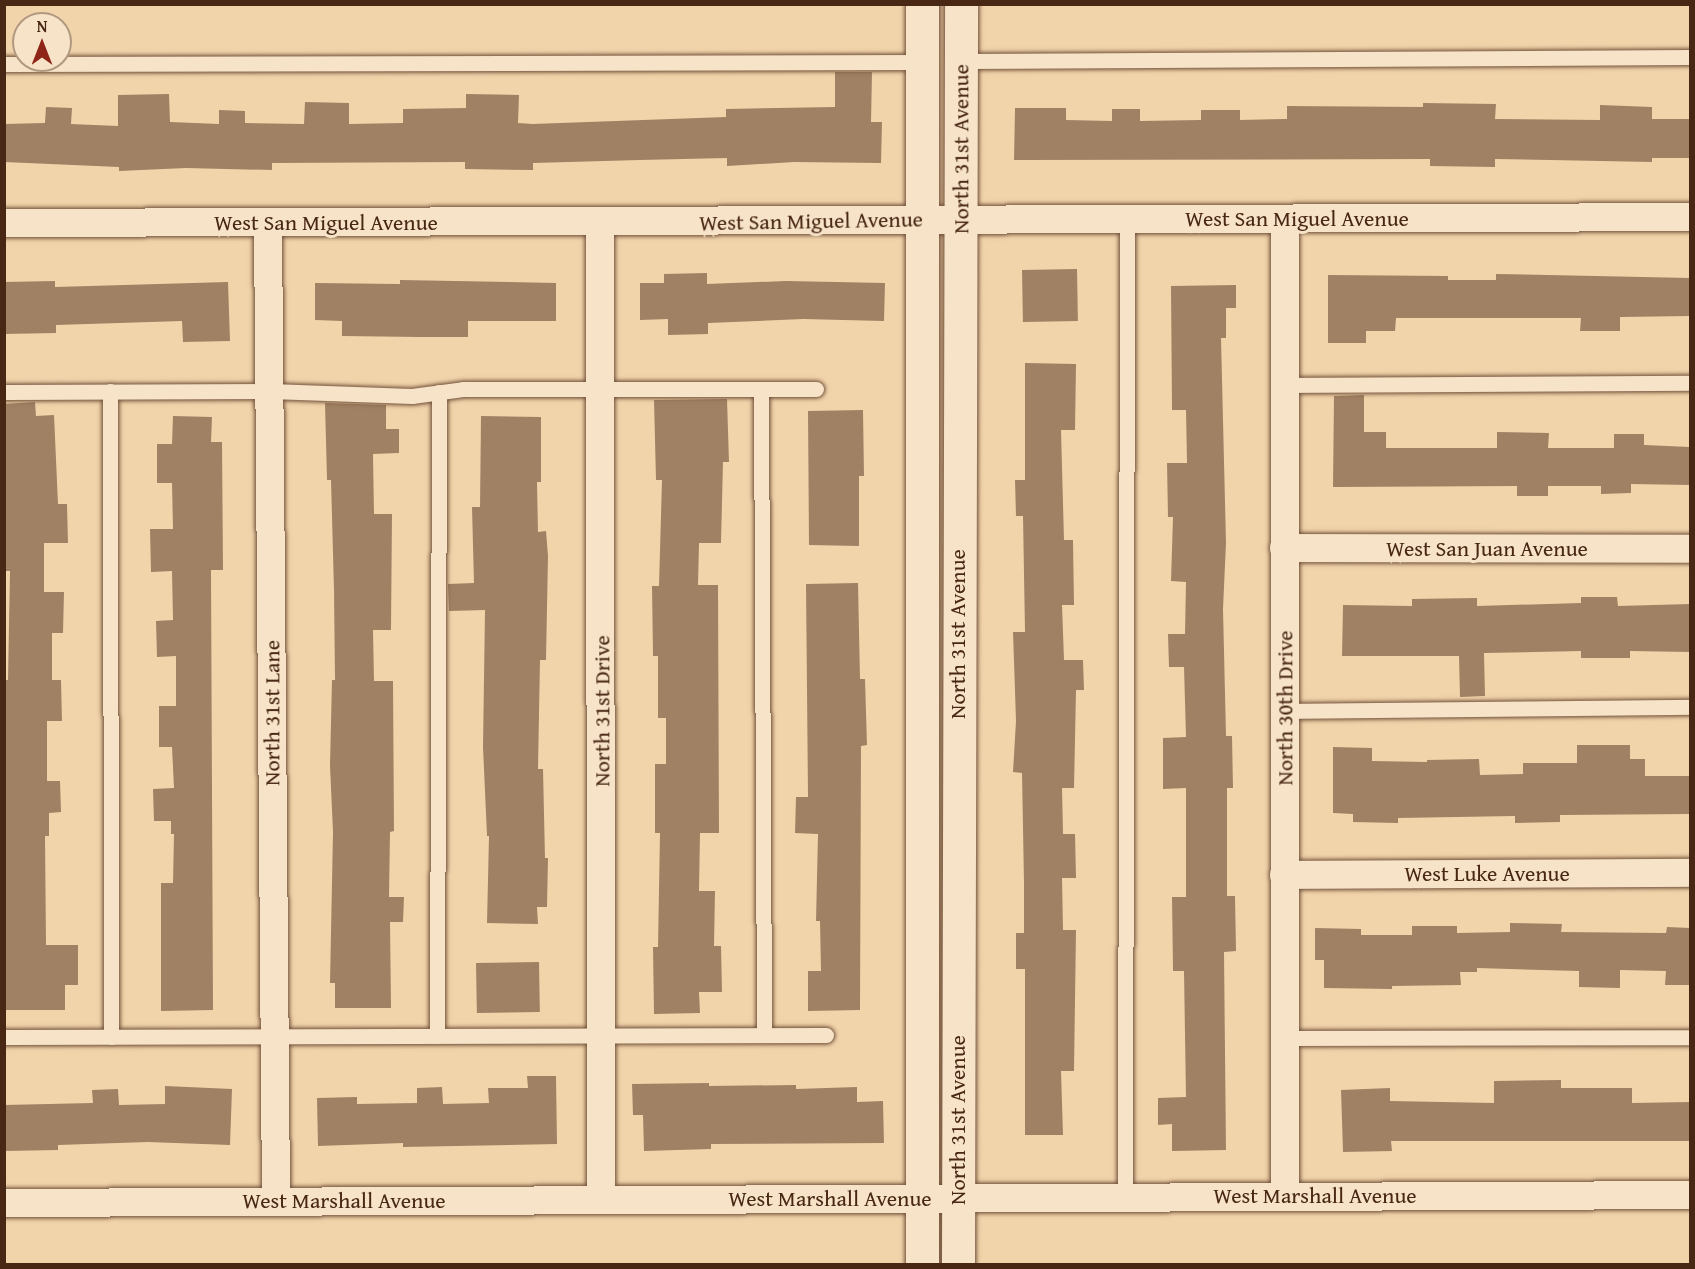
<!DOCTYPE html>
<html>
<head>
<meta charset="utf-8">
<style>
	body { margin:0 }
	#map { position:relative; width:1695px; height:1269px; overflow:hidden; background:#f2d4ab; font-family:"Gentium Book Plus",serif }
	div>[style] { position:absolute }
	.building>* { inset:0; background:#a08163; transform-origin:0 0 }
	.roads { filter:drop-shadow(0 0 2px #72523a) drop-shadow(0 0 2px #72523a) }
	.lane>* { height:15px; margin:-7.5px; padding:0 7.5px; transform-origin:7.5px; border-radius:7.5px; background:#f7e3c8 }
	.street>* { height:28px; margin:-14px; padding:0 14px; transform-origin:14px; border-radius:14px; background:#f7e3c8 }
	.secondary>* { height:33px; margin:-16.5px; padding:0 16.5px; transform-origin:16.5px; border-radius:16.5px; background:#f7e3c8 }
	span { translate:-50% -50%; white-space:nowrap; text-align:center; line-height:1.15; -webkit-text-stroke:6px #f7e3c8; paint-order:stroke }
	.street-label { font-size:22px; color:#482714 }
	.frame { position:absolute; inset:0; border:6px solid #482714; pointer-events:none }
	.north { position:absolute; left:12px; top:12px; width:60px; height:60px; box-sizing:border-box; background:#f7e3c8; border:2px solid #b19880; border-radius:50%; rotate:0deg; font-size:16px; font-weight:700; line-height:24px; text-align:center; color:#482714 }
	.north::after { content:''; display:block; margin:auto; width:21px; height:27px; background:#8f2418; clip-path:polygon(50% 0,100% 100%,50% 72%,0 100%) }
</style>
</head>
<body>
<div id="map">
	<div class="building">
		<div style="clip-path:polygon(835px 72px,872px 72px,871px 122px,882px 122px,881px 163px,794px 162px,727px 166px,727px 158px,640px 160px,533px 163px,533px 170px,465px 169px,465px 162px,272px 163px,272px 170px,186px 168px,119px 171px,119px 167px,4px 162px,4px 124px,45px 123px,46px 107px,72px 108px,71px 124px,118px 126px,118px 95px,169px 94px,170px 122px,219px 124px,219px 110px,245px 111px,245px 123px,304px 124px,305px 102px,349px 103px,349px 124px,403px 123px,403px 109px,466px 108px,466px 94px,519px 95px,518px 123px,533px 124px,726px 117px,726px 109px,835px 107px)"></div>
		<div style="clip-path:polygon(1423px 103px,1496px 104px,1495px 119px,1600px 120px,1600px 105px,1652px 107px,1652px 119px,1690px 119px,1690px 158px,1652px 158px,1652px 162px,1495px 159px,1495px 167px,1430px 166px,1430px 159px,1014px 160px,1015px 108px,1066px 108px,1066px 120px,1112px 121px,1112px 109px,1140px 109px,1140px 121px,1201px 120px,1201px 110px,1240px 110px,1240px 120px,1287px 119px,1287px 106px,1423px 107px)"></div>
		<div style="left:1077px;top:269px;width:52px;height:55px;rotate:89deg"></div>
		<div style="clip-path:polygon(707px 273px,707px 284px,786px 281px,885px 283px,884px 321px,803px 319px,708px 323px,708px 334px,668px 335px,668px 319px,640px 320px,640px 283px,664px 283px,664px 274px)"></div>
		<div style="clip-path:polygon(1496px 274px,1690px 278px,1690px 316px,1620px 317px,1620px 331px,1580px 331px,1581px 318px,1396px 318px,1395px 331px,1366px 331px,1366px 343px,1328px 343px,1328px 275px,1448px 276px,1448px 280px,1496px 280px)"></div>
		<div style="clip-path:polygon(400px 280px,556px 283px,556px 321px,468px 321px,468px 337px,419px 337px,342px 336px,342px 321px,315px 320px,315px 283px,400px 284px)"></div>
		<div style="clip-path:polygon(55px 281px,55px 287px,228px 282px,230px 341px,183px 342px,182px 321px,56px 325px,56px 333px,4px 334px,4px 282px)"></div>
		<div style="clip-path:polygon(1236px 285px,1236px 308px,1226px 308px,1226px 338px,1221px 338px,1226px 543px,1223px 609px,1226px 736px,1232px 736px,1233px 788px,1227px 788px,1227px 896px,1235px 896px,1236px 951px,1224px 952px,1226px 1150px,1172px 1151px,1172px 1124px,1158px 1125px,1158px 1098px,1186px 1097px,1184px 971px,1173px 971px,1172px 897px,1186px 897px,1186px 788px,1163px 789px,1163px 738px,1186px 737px,1184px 667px,1169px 667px,1168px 634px,1185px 634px,1186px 582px,1171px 581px,1173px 517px,1168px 517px,1167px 463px,1187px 463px,1186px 410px,1172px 410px,1171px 286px)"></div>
		<div style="clip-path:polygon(1025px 363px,1076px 364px,1075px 430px,1061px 430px,1064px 540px,1073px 540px,1074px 605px,1062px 605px,1064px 660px,1083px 660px,1084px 690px,1076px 690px,1074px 788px,1062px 788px,1063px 834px,1075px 834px,1076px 878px,1062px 878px,1063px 930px,1076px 930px,1074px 1071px,1061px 1071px,1063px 1135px,1025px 1135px,1025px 969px,1016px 969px,1016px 933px,1024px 933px,1024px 883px,1022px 773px,1013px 772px,1016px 721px,1013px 632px,1025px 632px,1023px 516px,1016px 516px,1015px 480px,1025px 480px)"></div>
		<div style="clip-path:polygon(1364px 395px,1364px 432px,1386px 432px,1386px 448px,1497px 448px,1497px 432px,1549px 433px,1548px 448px,1614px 448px,1614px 434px,1644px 434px,1644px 445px,1690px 447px,1690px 485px,1631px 484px,1631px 493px,1601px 494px,1601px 486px,1548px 486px,1548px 496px,1517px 496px,1517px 486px,1333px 487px,1334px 396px)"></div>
		<div style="clip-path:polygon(727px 399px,729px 462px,723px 462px,721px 543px,699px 543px,698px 585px,718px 585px,719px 833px,700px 833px,699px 891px,715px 891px,714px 946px,721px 946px,722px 992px,699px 992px,700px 1013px,654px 1014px,653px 947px,658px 947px,660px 833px,655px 833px,655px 764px,666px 764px,666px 718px,658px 718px,658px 656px,653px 656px,652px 586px,659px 586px,662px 480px,656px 480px,654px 400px)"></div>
		<div style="clip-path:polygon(35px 402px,36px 416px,54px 415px,58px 504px,67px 504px,68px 543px,44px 543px,44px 592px,64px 592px,63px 633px,52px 633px,52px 680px,61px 680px,62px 721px,47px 721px,47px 781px,60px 781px,61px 812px,49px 813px,49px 836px,45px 836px,46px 945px,78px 945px,78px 985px,65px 985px,65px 1010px,4px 1010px,4px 680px,8px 680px,10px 571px,4px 571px,4px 404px)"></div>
		<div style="clip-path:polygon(325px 403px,386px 405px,386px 429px,399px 429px,399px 453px,373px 454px,374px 514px,392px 514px,391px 630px,373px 630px,374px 681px,393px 681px,394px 831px,390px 832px,389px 897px,404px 897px,403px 922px,390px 922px,391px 1008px,335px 1008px,335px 983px,330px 983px,333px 832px,330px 766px,332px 680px,335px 680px,334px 590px,331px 480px,327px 480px)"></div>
		<div style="clip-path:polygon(863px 410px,864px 476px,859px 476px,859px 546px,809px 545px,808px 411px)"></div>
		<div style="clip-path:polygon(173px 416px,212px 417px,211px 442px,222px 442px,223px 570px,211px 570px,213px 1010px,161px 1011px,161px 883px,173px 883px,174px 834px,171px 834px,171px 821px,154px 821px,153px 789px,174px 788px,172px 747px,159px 747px,159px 706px,176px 706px,176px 656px,157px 657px,156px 621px,173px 620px,172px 571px,151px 572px,150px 529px,173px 529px,172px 483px,157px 483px,157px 444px,172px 444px)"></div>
		<div style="clip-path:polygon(481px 416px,541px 417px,541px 482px,537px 482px,538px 532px,546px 531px,548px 556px,546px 660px,540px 660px,538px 769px,543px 769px,545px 858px,548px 858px,547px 907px,537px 907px,538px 924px,487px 923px,489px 836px,487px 836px,483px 747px,485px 610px,449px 611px,448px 584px,474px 583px,472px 507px,480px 507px)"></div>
		<div style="clip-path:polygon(858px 583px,860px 679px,865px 679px,867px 745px,861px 746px,860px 1010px,808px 1011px,808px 971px,821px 971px,820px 921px,816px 921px,818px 834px,795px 833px,796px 797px,808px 797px,806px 584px)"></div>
		<div style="clip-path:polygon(1581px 597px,1617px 597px,1618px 606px,1690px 604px,1690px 652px,1630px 651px,1630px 658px,1581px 658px,1581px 651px,1484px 653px,1485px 696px,1460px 697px,1459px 656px,1342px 656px,1343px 605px,1412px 606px,1412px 599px,1477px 598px,1477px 606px,1581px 603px)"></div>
		<div style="clip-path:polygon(1577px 745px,1630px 745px,1630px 759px,1645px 759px,1645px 776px,1690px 776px,1690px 814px,1560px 815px,1560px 822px,1515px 823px,1515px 816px,1398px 818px,1398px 823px,1353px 822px,1353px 814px,1333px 813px,1333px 747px,1372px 748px,1372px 761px,1427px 762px,1427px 760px,1479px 759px,1480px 775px,1523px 774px,1523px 763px,1577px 763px)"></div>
		<div style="clip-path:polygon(1510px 923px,1562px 924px,1561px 932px,1666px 933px,1667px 927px,1690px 928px,1690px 985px,1665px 985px,1666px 971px,1620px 970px,1620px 988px,1579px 987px,1579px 971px,1477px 968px,1477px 972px,1460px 972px,1461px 985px,1392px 986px,1392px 989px,1324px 988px,1324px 960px,1315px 960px,1315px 928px,1361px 929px,1361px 935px,1412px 935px,1412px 926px,1457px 926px,1457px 933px,1510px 932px)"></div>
		<div style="left:539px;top:962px;width:50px;height:63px;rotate:89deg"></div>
		<div style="clip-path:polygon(527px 1076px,556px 1076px,557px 1144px,403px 1147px,403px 1143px,318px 1146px,317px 1098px,357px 1097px,357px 1104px,417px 1103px,417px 1088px,442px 1087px,443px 1104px,489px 1103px,488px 1088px,528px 1088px)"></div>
		<div style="clip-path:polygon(1561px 1080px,1561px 1088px,1632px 1088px,1632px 1103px,1690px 1102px,1690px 1141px,1391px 1141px,1392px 1151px,1343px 1152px,1341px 1090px,1390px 1088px,1390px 1101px,1494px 1103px,1494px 1081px)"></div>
		<div style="clip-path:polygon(709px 1083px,709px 1086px,796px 1085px,796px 1089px,857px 1087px,857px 1102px,883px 1101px,884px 1143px,711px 1144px,711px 1149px,644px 1151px,643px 1115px,633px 1115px,632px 1084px)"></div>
		<div style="clip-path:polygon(165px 1086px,232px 1089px,230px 1145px,148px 1142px,58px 1145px,58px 1150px,4px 1151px,4px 1105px,93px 1103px,92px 1090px,118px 1089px,119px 1105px,165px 1104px)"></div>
	</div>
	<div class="roads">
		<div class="lane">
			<div style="left:961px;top:61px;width:729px;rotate:-0.31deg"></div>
			<div style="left:4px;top:64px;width:919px;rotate:-0.12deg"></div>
			<div style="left:1284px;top:385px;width:406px;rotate:-0.3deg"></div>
			<div style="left:761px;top:390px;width:645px;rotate:89.73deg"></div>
			<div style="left:110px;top:391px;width:646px;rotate:89.91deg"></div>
			<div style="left:4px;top:392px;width:266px;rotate:-0.2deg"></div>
			<div style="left:270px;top:391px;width:142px;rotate:2deg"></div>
			<div style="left:412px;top:396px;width:51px;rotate:-7.8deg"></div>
			<div style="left:463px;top:389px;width:353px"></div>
			<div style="left:1285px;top:711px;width:405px;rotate:-0.6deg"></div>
			<div style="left:437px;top:1036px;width:644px;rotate:-89.82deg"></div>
			<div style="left:4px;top:1037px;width:822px;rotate:-0.14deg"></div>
			<div style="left:1283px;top:1038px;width:407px;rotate:-0.1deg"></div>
			<div style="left:1125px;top:1197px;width:978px;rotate:-89.88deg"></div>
		</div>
		<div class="street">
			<div style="left:1285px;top:219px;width:977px;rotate:90deg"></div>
			<div style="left:600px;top:222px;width:978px;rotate:89.94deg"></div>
			<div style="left:4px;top:223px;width:1686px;rotate:-0.2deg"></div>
			<div style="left:268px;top:224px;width:977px;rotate:89.53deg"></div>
			<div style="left:1284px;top:548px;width:406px;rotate:0.1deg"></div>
			<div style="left:1284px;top:875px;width:406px;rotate:-0.3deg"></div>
			<div style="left:4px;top:1203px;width:1686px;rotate:-0.27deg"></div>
		</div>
		<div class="secondary">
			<div style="left:922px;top:4px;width:1260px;rotate:90deg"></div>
			<div style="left:958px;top:1264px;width:1260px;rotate:-89.86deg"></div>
		</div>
	</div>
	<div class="street-label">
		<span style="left:961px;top:149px;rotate:-90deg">North 31st Avenue</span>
		<span style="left:1297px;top:219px">West San Miguel Avenue</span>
		<span style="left:811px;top:221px;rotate:-1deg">West San Miguel Avenue</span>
		<span style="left:326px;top:223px">West San Miguel Avenue</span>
		<span style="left:1487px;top:549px">West San Juan Avenue</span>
		<span style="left:958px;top:634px;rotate:-90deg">North 31st Avenue</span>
		<span style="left:1285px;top:708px;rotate:-90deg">North 30th Drive</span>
		<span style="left:602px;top:711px;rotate:-90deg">North 31st Drive</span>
		<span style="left:272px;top:713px;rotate:-90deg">North 31st Lane</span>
		<span style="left:1487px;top:874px">West Luke Avenue</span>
		<span style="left:958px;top:1120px;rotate:-90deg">North 31st Avenue</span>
		<span style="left:1315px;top:1196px">West Marshall Avenue</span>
		<span style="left:830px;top:1199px">West Marshall Avenue</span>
		<span style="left:344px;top:1201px">West Marshall Avenue</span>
	</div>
	<div class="frame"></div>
	<div class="north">N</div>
</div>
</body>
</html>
